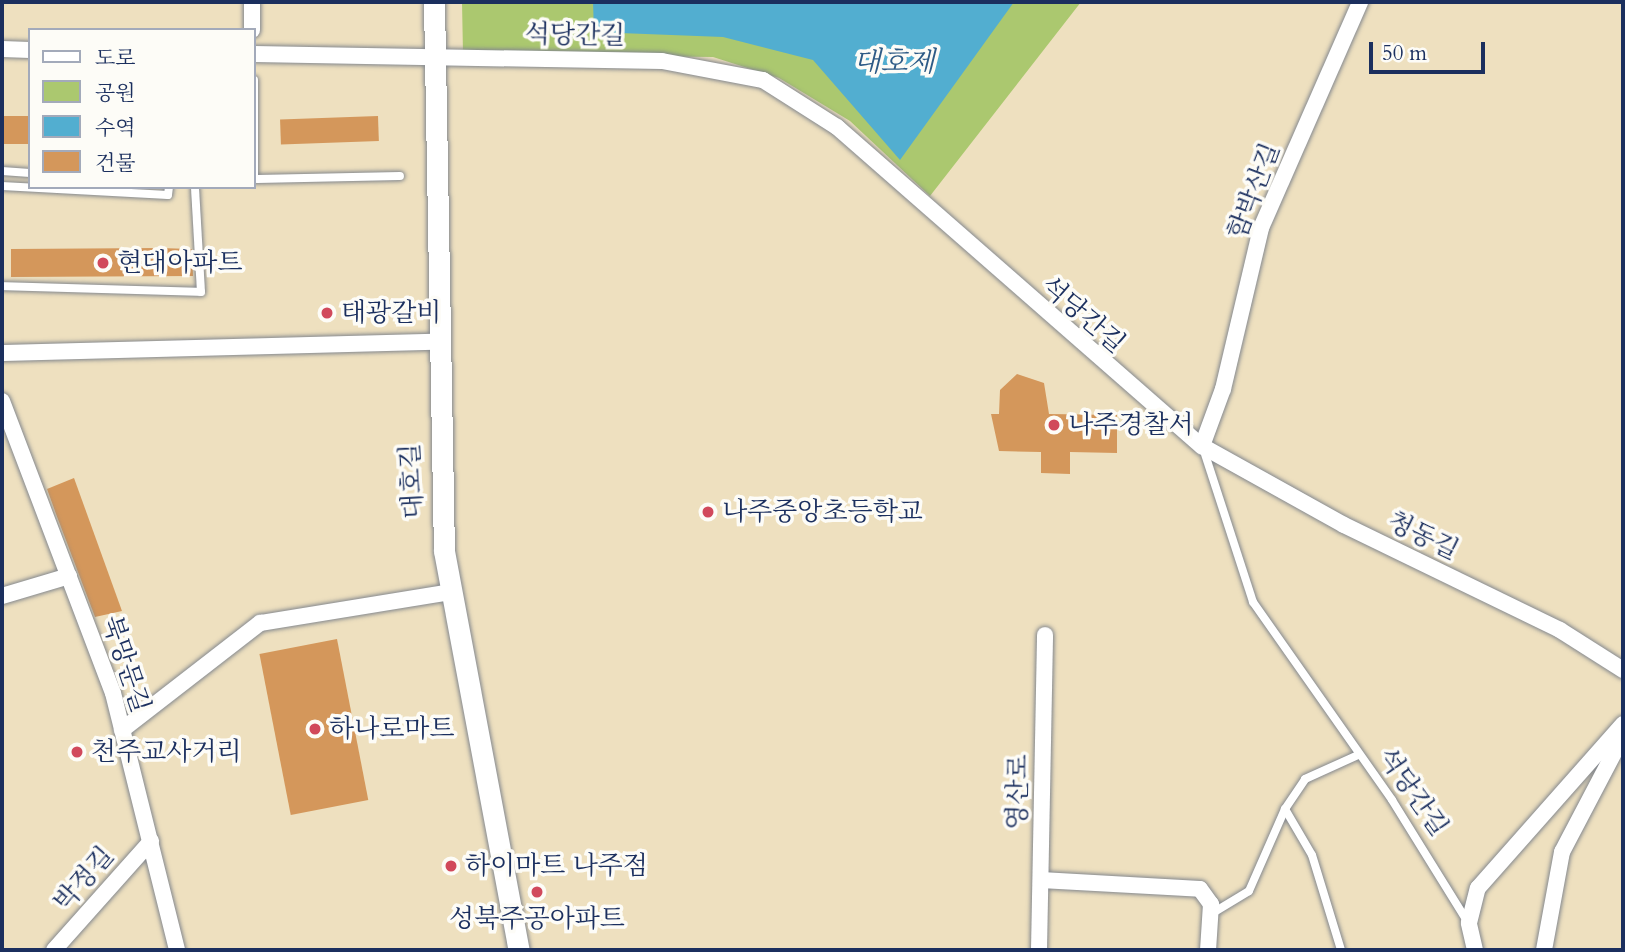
<!DOCTYPE html>
<html>
<head>
<meta charset="utf-8">
<style>
	body { margin:0 }
	#map { position:relative; width:1625px; height:952px; overflow:hidden; background:#eee0bf; font-family:Cardo,"Noto Serif KR",serif }
	div>[style] { position:absolute }
	.green>* { inset:0; background:#abc86f }
	.water>* { inset:0; background:#52aed0 }
	.building>* { inset:0; background:#d4975b; transform-origin:0 0 }
	.roads { filter:drop-shadow(0 0 2px #84888e) drop-shadow(0 0 2px #84888e) }
	.lane>* { height:8px; margin:-4px; padding:0 4px; transform-origin:4px; border-radius:4px; background:#fff }
	.street>* { height:16px; margin:-8px; padding:0 8px; transform-origin:8px; border-radius:8px; background:#fff }
	.secondary>* { height:21px; margin:-10.5px; padding:0 10.5px; transform-origin:10.5px; border-radius:10.5px; background:#fff }
	.dots>* { width:19px; height:19px; translate:-50% -50%; box-sizing:border-box; border:4px solid #fdfcf7; border-radius:50% }
	span { translate:-50% -50%; white-space:nowrap; text-align:center; line-height:1.15; -webkit-text-stroke:7px #fdfcf7; paint-order:stroke }
	.street-label { font-size:26px; color:#1b2f5e }
	.poi-label { font-size:26px; color:#1b2f5e }
	.left { translate:0 -50%; text-align:left }
	.water-label { font-size:28px; color:#2e5b86; font-style:italic }
	.frame { position:absolute; inset:0; border:4px solid #1b2f5e; pointer-events:none }
	.legend { position:absolute; left:28px; top:28px; width:228px; height:161px; box-sizing:border-box; background:#fdfcf7; border:2px solid #a3aaba; margin:0; padding:9px 12px; list-style:none; font-size:21px; color:#1b2f5e }
	.legend li { display:flex; align-items:center; gap:14px; height:35px }
	.legend b { width:35px; border:2px solid #a3aaba }
	.scale { position:absolute; left:1369px; top:42px; width:116px; height:32px; box-sizing:border-box; border:4px solid #1b2f5e; border-top:0; padding-left:9px; font-size:21px; line-height:24px; white-space:nowrap; color:#1b2f5e; -webkit-text-stroke:5px #fdfcf7; paint-order:stroke }
</style>
</head>
<body>
<div id="map">
	<div class="green">
		<div style="clip-path:polygon(462px 2px,1081px 2px,930px 196px,850px 121px,779px 78px,713px 57px,463px 54px)"></div>
	</div>
	<div class="water">
		<div style="clip-path:polygon(593px 2px,1014px 2px,900px 160px,813px 60px,723px 37px,594px 32px)"></div>
	</div>
	<div class="building">
		<div style="left:30px;top:116px;width:28px;height:28px;rotate:90deg"></div>
		<div style="left:378px;top:116px;width:25px;height:98px;rotate:88deg"></div>
		<div style="clip-path:polygon(159px 248px,192px 249px,193px 276px,11px 277px,11px 249px)"></div>
		<div style="clip-path:polygon(1017px 374px,1044px 383px,1049px 414px,1117px 415px,1117px 453px,1070px 452px,1070px 474px,1041px 473px,1041px 452px,999px 451px,991px 414px,999px 414px,1000px 390px)"></div>
		<div style="clip-path:polygon(74px 478px,122px 611px,95px 617px,56px 514px,47px 489px)"></div>
		<div style="left:337px;top:639px;width:164px;height:79px;rotate:79deg"></div>
	</div>
	<div class="roads">
		<div class="lane">
			<div style="left:254px;top:80px;width:99px;rotate:90deg"></div>
			<div style="left:2px;top:171px;width:28px;rotate:4deg"></div>
			<div style="left:257px;top:179px;width:143px;rotate:-1.2deg"></div>
			<div style="left:2px;top:186px;width:166px;rotate:3.1deg"></div>
			<div style="left:168px;top:195px;width:8px;rotate:-83deg"></div>
			<div style="left:2px;top:286px;width:199px;rotate:1.7deg"></div>
			<div style="left:201px;top:292px;width:105px;rotate:-93.3deg"></div>
			<div style="left:1203px;top:448px;width:162px;rotate:72deg"></div>
			<div style="left:1253px;top:602px;width:242px;rotate:54.9deg"></div>
			<div style="left:1392px;top:800px;width:142px;rotate:58.2deg"></div>
			<div style="left:1285px;top:809px;width:36px;rotate:-56deg"></div>
			<div style="left:1305px;top:779px;width:58px;rotate:-24.4deg"></div>
			<div style="left:1211px;top:914px;width:44px;rotate:-31.2deg"></div>
			<div style="left:1249px;top:891px;width:90px;rotate:-66.3deg"></div>
			<div style="left:1285px;top:809px;width:53px;rotate:59.6deg"></div>
			<div style="left:1312px;top:855px;width:99px;rotate:73deg"></div>
		</div>
		<div class="street">
			<div style="left:252px;top:2px;width:28px;rotate:90deg"></div>
			<div style="left:2px;top:49px;width:28px;rotate:2deg"></div>
			<div style="left:254px;top:54px;width:408px;rotate:1deg"></div>
			<div style="left:662px;top:61px;width:103px;rotate:10.7deg"></div>
			<div style="left:763px;top:80px;width:88px;rotate:32.4deg"></div>
			<div style="left:837px;top:127px;width:485px;rotate:41.2deg"></div>
			<div style="left:1202px;top:446px;width:162px;rotate:29.1deg"></div>
			<div style="left:1344px;top:525px;width:240px;rotate:25.9deg"></div>
			<div style="left:1560px;top:630px;width:75px;rotate:32.4deg"></div>
			<div style="left:2px;top:353px;width:434px;rotate:-1.5deg"></div>
			<div style="left:2px;top:401px;width:312px;rotate:69.2deg"></div>
			<div style="left:113px;top:693px;width:265px;rotate:76deg"></div>
			<div style="left:1202px;top:446px;width:61px;rotate:-69.8deg"></div>
			<div style="left:1223px;top:389px;width:165px;rotate:-76.7deg"></div>
			<div style="left:1261px;top:228px;width:247px;rotate:-66.3deg"></div>
			<div style="left:2px;top:596px;width:70px;rotate:-16.6deg"></div>
			<div style="left:122px;top:730px;width:175px;rotate:-37.8deg"></div>
			<div style="left:260px;top:623px;width:194px;rotate:-9.2deg"></div>
			<div style="left:1041px;top:880px;width:159px;rotate:3.2deg"></div>
			<div style="left:1200px;top:889px;width:19px;rotate:54deg"></div>
			<div style="left:1211px;top:904px;width:46px;rotate:93.7deg"></div>
			<div style="left:54px;top:950px;width:146px;rotate:-48.3deg"></div>
			<div style="left:1039px;top:950px;width:315px;rotate:-88.9deg"></div>
			<div style="left:1475px;top:950px;width:28px;rotate:-103deg"></div>
			<div style="left:1469px;top:923px;width:36px;rotate:-76deg"></div>
			<div style="left:1478px;top:888px;width:219px;rotate:-48.5deg"></div>
			<div style="left:1544px;top:950px;width:100px;rotate:-79.6deg"></div>
			<div style="left:1562px;top:852px;width:131px;rotate:-62.3deg"></div>
		</div>
		<div class="secondary">
			<div style="left:434px;top:2px;width:549px;rotate:88.96deg"></div>
			<div style="left:444px;top:551px;width:406px;rotate:79.4deg"></div>
		</div>
	</div>
	<div class="dots">
		<div style="left:103px;top:263px;background:#d1495b"></div>
		<div style="left:327px;top:313px;background:#d1495b"></div>
		<div style="left:1054px;top:425px;background:#d1495b"></div>
		<div style="left:708px;top:512px;background:#d1495b"></div>
		<div style="left:315px;top:729px;background:#d1495b"></div>
		<div style="left:77px;top:752px;background:#d1495b"></div>
		<div style="left:451px;top:866px;background:#d1495b"></div>
		<div style="left:537px;top:892px;background:#d1495b"></div>
	</div>
	<div class="street-label">
		<span style="left:575px;top:35px;rotate:1deg">석당간길</span>
		<span style="left:1254px;top:191px;rotate:-69deg">함박산길</span>
		<span style="left:1083px;top:315px;rotate:41deg">석당간길</span>
		<span style="left:412px;top:481px;rotate:-93deg">대호길</span>
		<span style="left:1423px;top:536px;rotate:26deg">청동길</span>
		<span style="left:126px;top:664px;rotate:72deg">북망문길</span>
		<span style="left:1018px;top:792px;rotate:-89deg">영산로</span>
		<span style="left:1413px;top:792px;rotate:55deg">석당간길</span>
		<span style="left:84px;top:879px;rotate:-49deg">박정길</span>
	</div>
	<div class="poi-label">
		<span class="left" style="left:117px;top:263px">현대아파트</span>
		<span class="left" style="left:341px;top:313px">태광갈비</span>
		<span class="left" style="left:1068px;top:425px">나주경찰서</span>
		<span class="left" style="left:722px;top:512px">나주중앙초등학교</span>
		<span class="left" style="left:329px;top:729px">하나로마트</span>
		<span class="left" style="left:91px;top:752px">천주교사거리</span>
		<span class="left" style="left:465px;top:866px">하이마트 나주점</span>
		<span style="left:537px;top:919px">성북주공아파트</span>
	</div>
	<div class="water-label">
		<span style="left:894px;top:62px">대호제</span>
	</div>
	<div class="frame"></div>
	<ul class="legend">
	<li><b style="height:9px;background:#fff"></b>도로</li>
	<li><b style="height:19px;background:#abc86f"></b>공원</li>
	<li><b style="height:19px;background:#52aed0"></b>수역</li>
	<li><b style="height:19px;background:#d4975b"></b>건물</li>
	</ul>
	<div class="scale">50 m</div>
</div>
</body>
</html>
